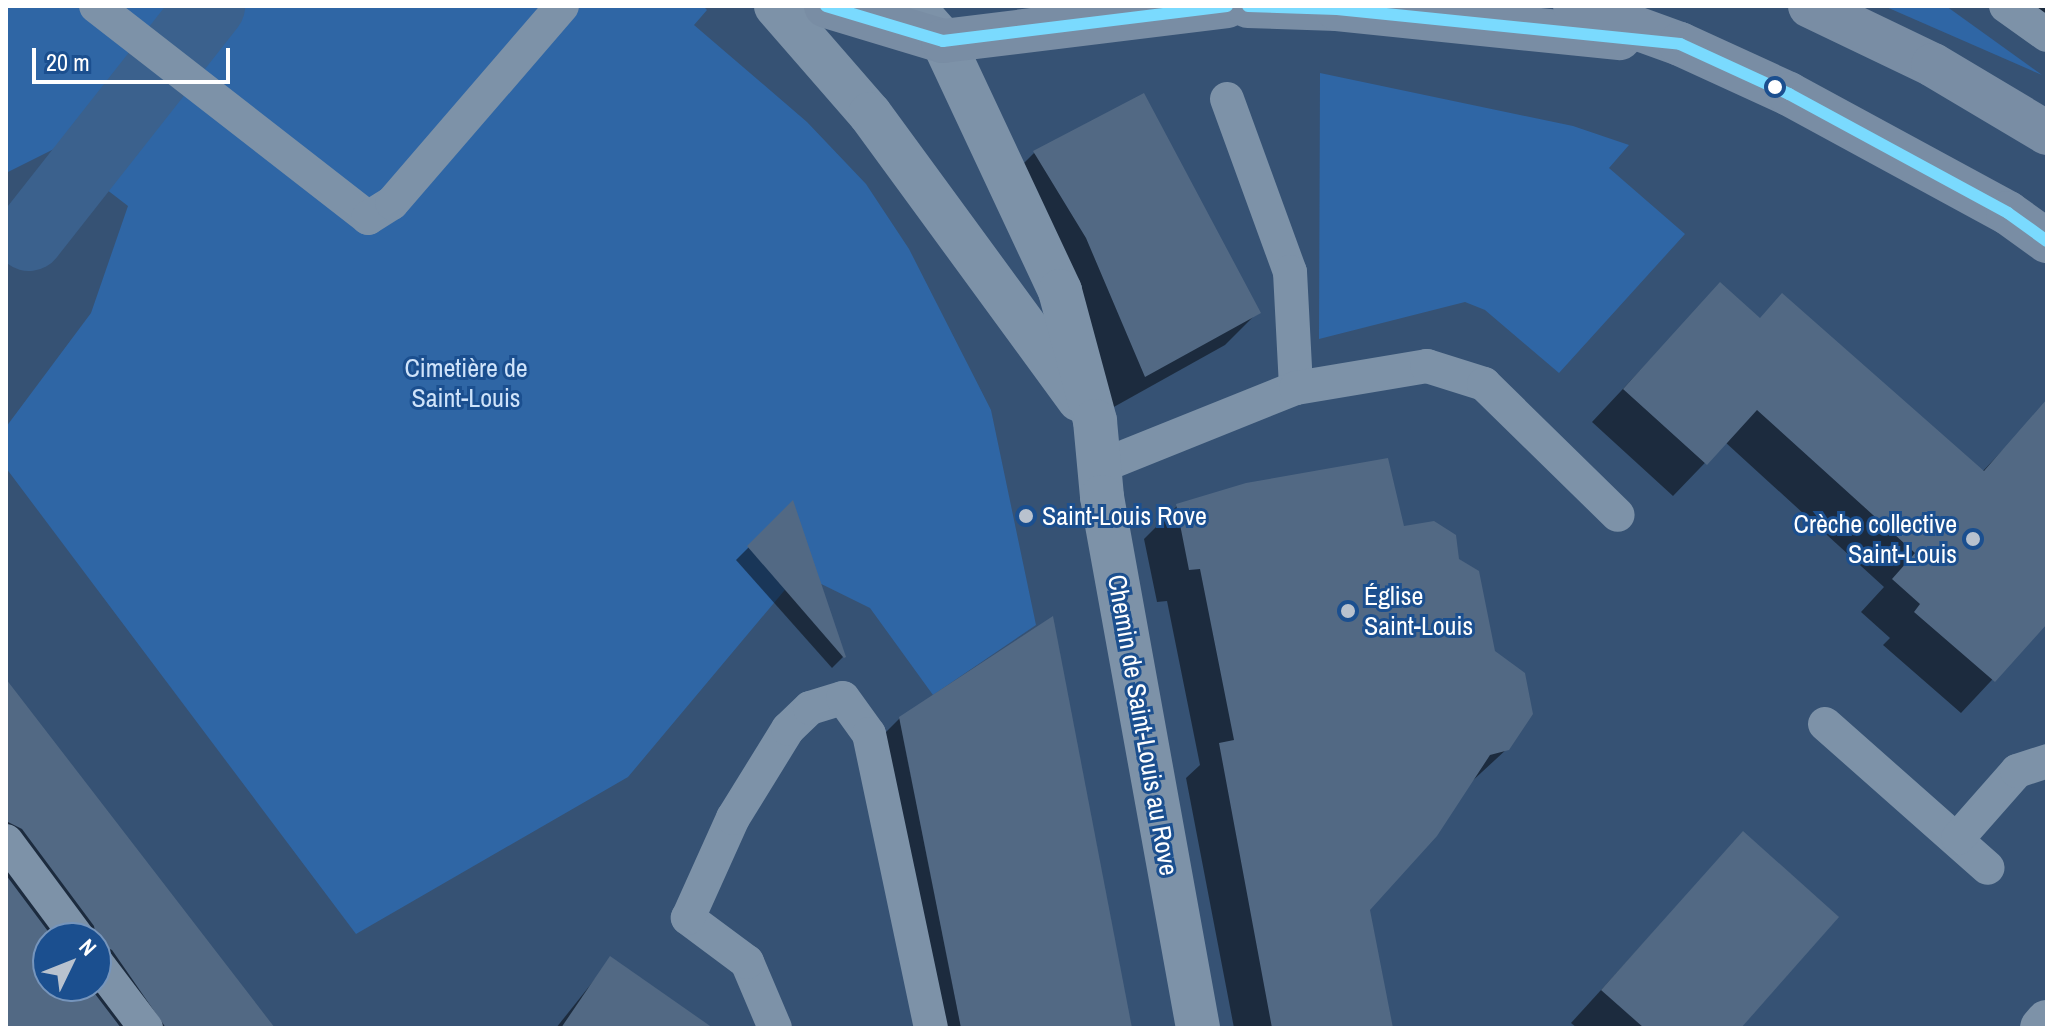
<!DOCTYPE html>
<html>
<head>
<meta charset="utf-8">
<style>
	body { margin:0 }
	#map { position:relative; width:2053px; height:1034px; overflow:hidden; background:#365274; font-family:"Archivo Narrow",sans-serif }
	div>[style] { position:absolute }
	.green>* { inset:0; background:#2f66a5 }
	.shadow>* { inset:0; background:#0007 }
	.canal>* { height:70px; margin:-35px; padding:0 35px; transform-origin:35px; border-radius:35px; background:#3b618d }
	.building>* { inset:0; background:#526984 }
	.service>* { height:34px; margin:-17px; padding:0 17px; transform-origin:17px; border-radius:17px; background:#7d92a8 }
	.tertiary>* { height:44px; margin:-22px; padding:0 22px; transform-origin:22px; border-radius:22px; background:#7d92a8 }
	.secondary>* { height:44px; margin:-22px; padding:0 22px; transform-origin:22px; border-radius:22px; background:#798da4 }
	.bus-1>* { height:12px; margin:-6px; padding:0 6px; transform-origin:6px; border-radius:6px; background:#7adafe }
	.dots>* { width:22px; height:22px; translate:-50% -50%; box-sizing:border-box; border:4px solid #1b4f8f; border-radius:50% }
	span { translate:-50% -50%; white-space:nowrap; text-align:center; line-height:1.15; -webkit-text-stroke:6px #1b4f8f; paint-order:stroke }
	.park-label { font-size:26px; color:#cfe3fa }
	.poi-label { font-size:26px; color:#fff }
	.left { translate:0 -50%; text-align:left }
	.right { translate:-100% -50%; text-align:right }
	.street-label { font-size:26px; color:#fff }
	.frame { position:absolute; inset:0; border:8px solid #fff; pointer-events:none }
	.north { position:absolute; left:32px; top:922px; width:80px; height:80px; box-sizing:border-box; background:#1b4f8f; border:2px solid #7695bc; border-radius:50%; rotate:47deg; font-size:22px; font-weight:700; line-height:32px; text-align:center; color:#fff }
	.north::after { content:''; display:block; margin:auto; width:28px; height:36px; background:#b9c2ce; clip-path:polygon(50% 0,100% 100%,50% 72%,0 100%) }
	.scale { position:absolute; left:32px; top:48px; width:198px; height:36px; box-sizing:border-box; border:4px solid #fff; border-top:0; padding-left:10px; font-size:24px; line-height:28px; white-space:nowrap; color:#fff; -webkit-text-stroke:6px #1b4f8f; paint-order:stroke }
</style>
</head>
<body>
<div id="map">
	<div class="green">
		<div style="clip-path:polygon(6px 6px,703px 6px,707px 10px,694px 25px,807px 122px,866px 184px,909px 249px,991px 410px,1036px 625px,933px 695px,870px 608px,799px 573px,628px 777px,356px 934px,6px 468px,6px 427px,91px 313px,128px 206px,54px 149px,6px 173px)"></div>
		<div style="clip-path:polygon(1884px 6px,1946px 6px,2042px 75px)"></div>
		<div style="clip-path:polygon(1320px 73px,1573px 126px,1629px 145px,1609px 168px,1685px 234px,1559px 373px,1485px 310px,1465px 302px,1319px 339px)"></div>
	</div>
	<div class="shadow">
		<div style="clip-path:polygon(2033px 6px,2047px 6px,2047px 17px)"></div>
		<div style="clip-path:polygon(1034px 153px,1258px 312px,1225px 345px,1112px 408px,1002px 185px)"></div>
		<div style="clip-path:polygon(1720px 285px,1758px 320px,1982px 472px,2022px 430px,2047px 453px,2047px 621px,1961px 713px,1883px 645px,1890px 638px,1861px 612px,1884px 587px,1725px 442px,1673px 496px,1592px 422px)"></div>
		<div style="clip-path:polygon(792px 504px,843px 657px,832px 668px,736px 560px)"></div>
		<div style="clip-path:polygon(1177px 506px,1402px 529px,1458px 560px,1508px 748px,1469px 784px,1368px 909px,1389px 1028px,1234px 1028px,1186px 778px,1200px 765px,1167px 601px,1157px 602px,1144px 539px)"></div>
		<div style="clip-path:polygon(evenodd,6px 682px,272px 1028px,6px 1028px,6px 682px,48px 938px,96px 938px,96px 986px,48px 986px,48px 938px)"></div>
		<div style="clip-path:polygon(900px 718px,1130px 1028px,916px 1028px,862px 756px)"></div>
		<div style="clip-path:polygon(1743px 834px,1738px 1028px,1577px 1028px,1571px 1023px)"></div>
		<div style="clip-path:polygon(611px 959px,710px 1028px,556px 1028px)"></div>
	</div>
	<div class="canal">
		<div style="left:29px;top:236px;width:293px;rotate:-51.8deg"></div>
	</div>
	<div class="building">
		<div style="clip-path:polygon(1144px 93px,1261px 313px,1145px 377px,1086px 238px,1033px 151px)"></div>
		<div style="clip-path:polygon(1720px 282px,1760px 318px,1782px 293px,1984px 471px,2047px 399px,2047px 624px,1995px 682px,1914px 612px,1920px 604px,1892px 579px,1915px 553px,1757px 410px,1707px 465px,1623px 389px)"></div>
		<div style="clip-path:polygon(1388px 458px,1404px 526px,1434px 521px,1456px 535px,1459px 559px,1479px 571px,1495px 651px,1525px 673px,1533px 714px,1509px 750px,1490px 755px,1437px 836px,1370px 910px,1393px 1028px,1272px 1028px,1219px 743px,1234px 740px,1200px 569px,1189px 570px,1176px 504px,1246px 483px)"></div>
		<div style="clip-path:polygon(793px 500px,846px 657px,844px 658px,747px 546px)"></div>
		<div style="clip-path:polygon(1053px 616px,1132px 1028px,961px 1028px,899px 717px)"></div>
		<div style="clip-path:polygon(6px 679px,275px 1028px,166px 1028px,112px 950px,97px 943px,94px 926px,22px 829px,6px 821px)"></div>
		<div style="clip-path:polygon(1743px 831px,1839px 917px,1741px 1028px,1644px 1028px,1601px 990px)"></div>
		<div style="clip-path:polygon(6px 875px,53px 938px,48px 938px,48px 986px,89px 986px,121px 1028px,6px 1028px)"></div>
		<div style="clip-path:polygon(610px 956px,713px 1028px,561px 1028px)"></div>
	</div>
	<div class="service">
		<div style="left:96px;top:6px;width:345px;rotate:37.9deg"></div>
		<div style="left:368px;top:218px;width:28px;rotate:-32deg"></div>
		<div style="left:392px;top:203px;width:260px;rotate:-49.2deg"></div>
		<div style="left:2006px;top:6px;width:50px;rotate:35.3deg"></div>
		<div style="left:1227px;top:99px;width:184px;rotate:70deg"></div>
		<div style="left:1290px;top:272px;width:116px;rotate:87deg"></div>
		<div style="left:1099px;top:467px;width:212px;rotate:-21.9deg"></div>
		<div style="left:1296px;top:388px;width:133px;rotate:-9.5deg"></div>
		<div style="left:1427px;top:366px;width:60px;rotate:17.5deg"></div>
		<div style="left:1484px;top:384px;width:187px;rotate:44.4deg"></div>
		<div style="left:1825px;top:724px;width:217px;rotate:41.5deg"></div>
		<div style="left:1958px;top:838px;width:89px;rotate:-48.6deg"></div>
		<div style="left:2017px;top:771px;width:32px;rotate:-18deg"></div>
		<div style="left:6px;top:841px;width:121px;rotate:53.4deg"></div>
		<div style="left:96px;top:962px;width:83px;rotate:52.9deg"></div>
		<div style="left:775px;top:1028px;width:72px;rotate:-113deg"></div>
		<div style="left:747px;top:962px;width:74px;rotate:-143.3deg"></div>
		<div style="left:688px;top:918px;width:110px;rotate:-65.8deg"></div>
		<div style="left:733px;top:818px;width:105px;rotate:-58.3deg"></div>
		<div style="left:788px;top:729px;width:30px;rotate:-44deg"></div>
		<div style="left:810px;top:708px;width:34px;rotate:-17deg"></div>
		<div style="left:843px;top:698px;width:44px;rotate:54.2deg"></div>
		<div style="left:869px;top:734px;width:300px;rotate:78.1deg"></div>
	</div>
	<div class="tertiary">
		<div style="left:776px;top:6px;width:143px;rotate:49deg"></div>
		<div style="left:870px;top:114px;width:354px;rotate:53.8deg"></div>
		<div style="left:912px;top:6px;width:47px;rotate:48.5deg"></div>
		<div style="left:943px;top:41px;width:276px;rotate:64.9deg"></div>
		<div style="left:1060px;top:291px;width:135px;rotate:74.9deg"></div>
		<div style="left:1095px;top:421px;width:76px;rotate:84.7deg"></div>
		<div style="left:1102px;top:497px;width:540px;rotate:79.75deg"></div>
		<div style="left:2042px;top:1028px;width:8px;rotate:-50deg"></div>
	</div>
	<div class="secondary">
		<div style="left:826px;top:6px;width:122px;rotate:16.7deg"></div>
		<div style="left:943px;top:41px;width:286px;rotate:-7deg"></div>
		<div style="left:1248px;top:6px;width:89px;rotate:1.9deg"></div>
		<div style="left:1337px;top:9px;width:284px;rotate:5.9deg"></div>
		<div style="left:1575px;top:6px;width:112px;rotate:19.9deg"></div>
		<div style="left:1680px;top:44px;width:120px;rotate:24.6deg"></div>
		<div style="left:1789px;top:94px;width:249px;rotate:28.5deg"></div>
		<div style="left:2008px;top:213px;width:48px;rotate:35.7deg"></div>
		<div style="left:1810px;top:6px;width:136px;rotate:25.6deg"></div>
		<div style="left:1933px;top:65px;width:133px;rotate:30.8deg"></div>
	</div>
	<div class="bus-1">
		<div style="left:826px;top:6px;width:122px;rotate:16.7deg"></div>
		<div style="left:943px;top:41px;width:286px;rotate:-7deg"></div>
		<div style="left:1248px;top:6px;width:89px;rotate:1.9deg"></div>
		<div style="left:1337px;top:9px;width:345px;rotate:5.8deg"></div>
		<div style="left:1680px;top:44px;width:120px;rotate:24.6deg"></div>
		<div style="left:1789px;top:94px;width:249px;rotate:28.5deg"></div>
		<div style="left:2008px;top:213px;width:48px;rotate:35.7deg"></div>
	</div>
	<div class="dots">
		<div style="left:1775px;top:87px;background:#fff"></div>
		<div style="left:1026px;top:516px;background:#b9c2ce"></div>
		<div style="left:1973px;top:539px;background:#b9c2ce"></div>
		<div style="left:1348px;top:611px;background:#b9c2ce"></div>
	</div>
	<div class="park-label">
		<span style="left:466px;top:383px">Cimetière de<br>Saint-Louis</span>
	</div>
	<div class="poi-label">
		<span class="left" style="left:1042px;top:516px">Saint-Louis Rove</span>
		<span class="right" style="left:1957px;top:539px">Crèche collective<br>Saint-Louis</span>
		<span class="left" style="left:1364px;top:611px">Église<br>Saint-Louis</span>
	</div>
	<div class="street-label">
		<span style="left:1143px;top:725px;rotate:80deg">Chemin de Saint-Louis au Rove</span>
	</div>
	<div class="frame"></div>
	<div class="north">N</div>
	<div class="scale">20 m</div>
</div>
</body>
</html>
